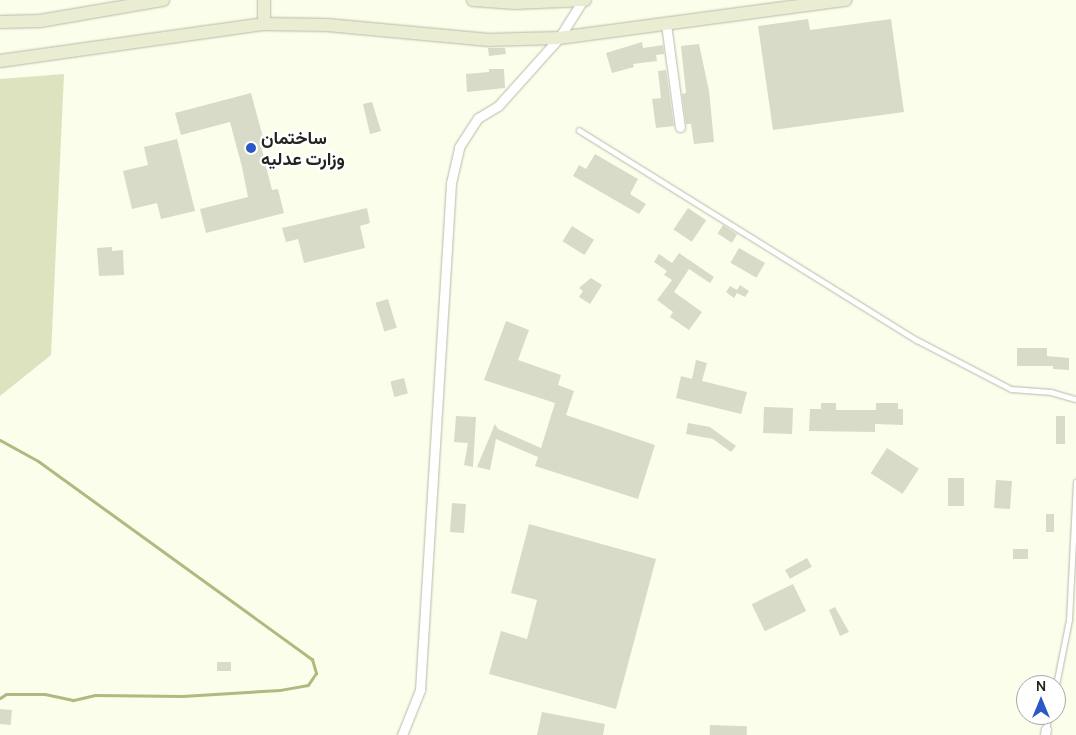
<!DOCTYPE html>
<html>
<head>
<meta charset="utf-8">
<style>
	body { margin:0 }
	#map { position:relative; width:1076px; height:735px; overflow:hidden; background:#fbfeeb; font-family:Manrope,Vazirmatn,sans-serif }
	div>[style] { position:absolute }
	.green>* { inset:0; background:#dde3be }
	.stream>* { height:3px; margin:-1.5px; padding:0 1.5px; transform-origin:1.5px; border-radius:1.5px; background:#b1b981 }
	.building>* { inset:0; background:#d8dbc8; transform-origin:0 0 }
	.roads { filter:drop-shadow(0 0 1px #b7baa8) drop-shadow(0 0 1px #b7baa8) }
	.lane>* { height:4.5px; margin:-2.25px; padding:0 2.25px; transform-origin:2.25px; border-radius:2.25px; background:#fff }
	.street>* { height:9px; margin:-4.5px; padding:0 4.5px; transform-origin:4.5px; border-radius:4.5px; background:#fff }
	.secondary>* { height:12px; margin:-6px; padding:0 6px; transform-origin:6px; border-radius:6px; background:#eaedd1 }
	.dots>* { width:14px; height:14px; translate:-50% -50%; box-sizing:border-box; border:2px solid #fff; border-radius:50% }
	span { translate:-50% -50%; white-space:nowrap; text-align:center; line-height:1.15; -webkit-text-stroke:4.5px #fff; paint-order:stroke }
	.poi-label { font-size:18px; color:#23241e; font-weight:700 }
	.left { translate:0 -50%; text-align:left }
	.north { position:absolute; left:1016px; top:675px; width:50px; height:50px; box-sizing:border-box; background:#fff; border:1px solid #a7a7a5; border-radius:50%; rotate:0deg; font-size:14px; font-weight:700; line-height:20px; text-align:center; color:#23241e }
	.north::after { content:''; display:block; margin:auto; width:18px; height:22px; background:#2d57c6; clip-path:polygon(50% 0,100% 100%,50% 72%,0 100%) }
</style>
</head>
<body>
<div id="map">
	<div class="green">
		<div style="clip-path:polygon(64px 74px,51px 355px,0 396px,0 79px)"></div>
	</div>
	<div class="stream">
		<div style="left:0;top:440px;width:43px;rotate:28.9deg"></div>
		<div style="left:38px;top:461px;width:338px;rotate:35.9deg"></div>
		<div style="left:312px;top:659px;width:15px;rotate:74deg"></div>
		<div style="left:316px;top:673px;width:14px;rotate:124deg"></div>
		<div style="left:308px;top:685px;width:28px;rotate:170deg"></div>
		<div style="left:280px;top:690px;width:98px;rotate:176.5deg"></div>
		<div style="left:182px;top:696px;width:87px;rotate:-179.3deg"></div>
		<div style="left:95px;top:695px;width:23px;rotate:167deg"></div>
		<div style="left:73px;top:700px;width:29px;rotate:-168deg"></div>
		<div style="left:45px;top:694px;width:39px;rotate:180deg"></div>
		<div style="left:6px;top:694px;width:7px;rotate:146deg"></div>
	</div>
	<div class="building">
		<div style="clip-path:polygon(808px 19px,810px 30px,891px 19px,904px 112px,773px 130px,758px 26px)"></div>
		<div style="clip-path:polygon(642px 42px,643px 48px,663px 45px,664px 54px,656px 55px,657px 61px,633px 64px,634px 67px,612px 73px,606px 53px)"></div>
		<div style="clip-path:polygon(699px 44px,709px 91px,714px 142px,694px 144px,691px 124px,686px 124px,682px 94px,686px 93px,681px 46px)"></div>
		<div style="clip-path:polygon(488px 48px,505px 48px,506px 54px,489px 56px)"></div>
		<div style="clip-path:polygon(489px 69px,504px 69px,505px 88px,467px 92px,466px 74px,489px 72px)"></div>
		<div style="clip-path:polygon(666px 70px,674px 126px,656px 128px,652px 99px,661px 98px,658px 71px)"></div>
		<div style="clip-path:polygon(251px 93px,265px 145px,261px 146px,272px 190px,278px 189px,284px 213px,206px 233px,200px 209px,248px 197px,242px 167px,230px 122px,181px 135px,175px 113px)"></div>
		<div style="clip-path:polygon(372px 102px,381px 131px,370px 134px,363px 104px)"></div>
		<div style="clip-path:polygon(177px 139px,195px 211px,161px 219px,157px 203px,132px 209px,123px 171px,148px 165px,144px 147px)"></div>
		<div style="clip-path:polygon(595px 154px,638px 179px,630px 194px,646px 204px,639px 214px,573px 176px,579px 165px,586px 169px)"></div>
		<div style="clip-path:polygon(367px 208px,370px 223px,360px 226px,365px 248px,304px 263px,298px 239px,286px 242px,282px 228px)"></div>
		<div style="left:688px;top:208px;width:22px;height:26px;rotate:34deg"></div>
		<div style="left:723px;top:225px;width:17px;height:10px;rotate:33deg"></div>
		<div style="left:572px;top:226px;width:26px;height:18px;rotate:32deg"></div>
		<div style="clip-path:polygon(112px 247px,112px 251px,123px 250px,124px 275px,99px 276px,97px 248px)"></div>
		<div style="left:739px;top:248px;width:30px;height:17px;rotate:30deg"></div>
		<div style="clip-path:polygon(679px 253px,714px 277px,710px 283px,689px 269px,674px 292px,702px 312px,689px 330px,670px 317px,673px 312px,657px 300px,672px 280px,664px 275px,667px 271px,654px 262px,659px 254px,672px 263px)"></div>
		<div style="clip-path:polygon(591px 278px,602px 285px,590px 304px,579px 297px,583px 291px,579px 288px)"></div>
		<div style="clip-path:polygon(740px 285px,749px 291px,745px 297px,737px 293px,734px 298px,726px 292px,730px 286px,737px 290px)"></div>
		<div style="left:388px;top:299px;width:30px;height:13px;rotate:73deg"></div>
		<div style="clip-path:polygon(506px 321px,529px 330px,518px 360px,561px 375px,558px 385px,574px 391px,566px 415px,655px 445px,638px 499px,535px 466px,538px 457px,496px 439px,490px 470px,477px 467px,495px 424px,498px 429px,541px 448px,555px 403px,484px 380px)"></div>
		<div style="clip-path:polygon(1017px 348px,1047px 348px,1047px 356px,1069px 358px,1069px 370px,1053px 369px,1053px 366px,1017px 366px)"></div>
		<div style="clip-path:polygon(696px 360px,707px 363px,702px 381px,747px 392px,741px 414px,676px 398px,681px 376px,692px 379px)"></div>
		<div style="left:404px;top:378px;width:16px;height:14px;rotate:76deg"></div>
		<div style="clip-path:polygon(821px 403px,836px 403px,836px 410px,876px 410px,876px 403px,898px 403px,898px 409px,903px 409px,903px 425px,875px 424px,875px 432px,809px 431px,810px 409px,821px 409px)"></div>
		<div style="left:764px;top:407px;width:29px;height:26px;rotate:2deg"></div>
		<div style="clip-path:polygon(456px 416px,476px 417px,473px 467px,464px 465px,468px 443px,454px 442px)"></div>
		<div style="left:1056px;top:416px;width:9px;height:28px"></div>
		<div style="clip-path:polygon(688px 423px,710px 427px,736px 446px,731px 452px,713px 439px,686px 434px)"></div>
		<div style="left:887px;top:448px;width:38px;height:30px;rotate:33deg"></div>
		<div style="left:948px;top:478px;width:16px;height:28px"></div>
		<div style="left:996px;top:480px;width:16px;height:28px;rotate:4deg"></div>
		<div style="left:452px;top:503px;width:14px;height:29px;rotate:4deg"></div>
		<div style="left:1046px;top:514px;width:8px;height:18px"></div>
		<div style="clip-path:polygon(529px 524px,656px 559px,616px 709px,489px 674px,501px 631px,527px 639px,537px 600px,511px 593px)"></div>
		<div style="left:1013px;top:549px;width:15px;height:10px"></div>
		<div style="left:807px;top:558px;width:10px;height:25px;rotate:61deg"></div>
		<div style="left:793px;top:584px;width:30px;height:46px;rotate:64deg"></div>
		<div style="clip-path:polygon(835px 607px,849px 632px,840px 636px,829px 610px)"></div>
		<div style="left:217px;top:662px;width:14px;height:9px"></div>
		<div style="left:0;top:709px;width:12px;height:15px;rotate:5deg"></div>
		<div style="clip-path:polygon(542px 712px,605px 724px,603px 735px,537px 735px)"></div>
		<div style="left:710px;top:725px;width:37px;height:10px;rotate:2deg"></div>
	</div>
	<div class="roads">
		<div class="lane">
			<div style="left:579px;top:130px;width:398px;rotate:31.9deg"></div>
			<div style="left:917px;top:340px;width:106px;rotate:27.5deg"></div>
			<div style="left:1011px;top:389px;width:40px;rotate:4.3deg"></div>
			<div style="left:1051px;top:392px;width:26px;rotate:16deg"></div>
			<div style="left:1056px;top:685px;width:66px;rotate:-78.7deg"></div>
			<div style="left:1069px;top:620px;width:138px;rotate:-87.1deg"></div>
			<div style="left:1046px;top:729px;width:14px;rotate:-78deg"></div>
		</div>
		<div class="street">
			<div style="left:666px;top:24px;width:104px;rotate:82.3deg"></div>
			<div style="left:402px;top:735px;width:48px;rotate:-68.2deg"></div>
			<div style="left:420px;top:690px;width:508px;rotate:-86.5deg"></div>
			<div style="left:451px;top:183px;width:37px;rotate:-77deg"></div>
			<div style="left:459px;top:147px;width:35px;rotate:-57deg"></div>
			<div style="left:478px;top:118px;width:23px;rotate:-31deg"></div>
			<div style="left:498px;top:106px;width:91px;rotate:-48.1deg"></div>
			<div style="left:559px;top:38px;width:45px;rotate:-57.7deg"></div>
			<div style="left:1045px;top:735px;width:6px;rotate:-81deg"></div>
		</div>
		<div class="secondary">
			<div style="left:473px;top:0;width:42px;rotate:4.1deg"></div>
			<div style="left:515px;top:3px;width:70px;rotate:-2.5deg"></div>
			<div style="left:0;top:22px;width:40px;rotate:-1.4deg"></div>
			<div style="left:40px;top:21px;width:125px;rotate:-9.7deg"></div>
			<div style="left:264px;top:24px;width:24px;rotate:-90deg"></div>
			<div style="left:0;top:61px;width:267px;rotate:-8deg"></div>
			<div style="left:264px;top:24px;width:63px;rotate:0.9deg"></div>
			<div style="left:327px;top:25px;width:163px;rotate:5.3deg"></div>
			<div style="left:489px;top:40px;width:70px;rotate:-1.6deg"></div>
			<div style="left:559px;top:38px;width:289px;rotate:-7.6deg"></div>
		</div>
	</div>
	<div class="dots">
		<div style="left:251px;top:148px;background:#2d57c6"></div>
	</div>
	<div class="poi-label">
		<span class="left" style="left:261px;top:148px">ساختمان<br>وزارت عدلیه</span>
	</div>
	<div class="north">N</div>
</div>
</body>
</html>
